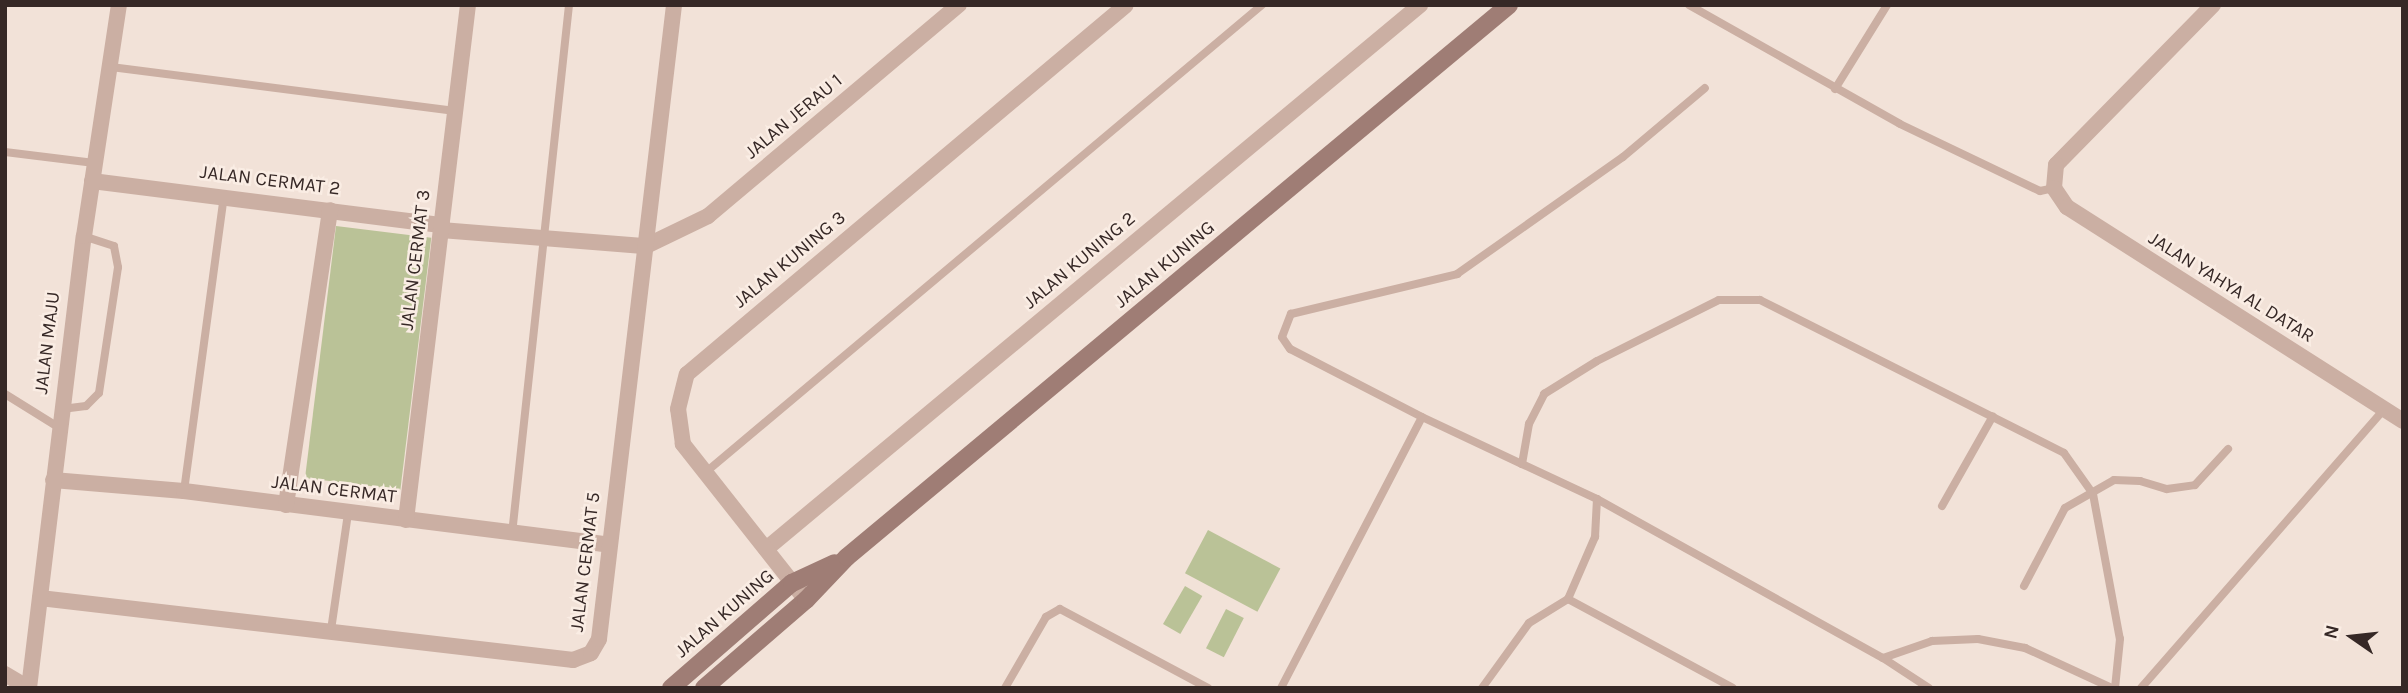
<!DOCTYPE html>
<html>
<head>
<meta charset="utf-8">
<style>
	body { margin:0 }
	#map { position:relative; width:2408px; height:693px; overflow:hidden; background:#f2e2d8; font-family:Karla,sans-serif }
	div>[style] { position:absolute }
	.green>* { inset:0; background:#bac297; transform-origin:0 0 }
	.lane>* { height:8px; margin:-4px; padding:0 4px; transform-origin:4px; border-radius:4px; background:#cbafa3 }
	.street>* { height:16px; margin:-8px; padding:0 8px; transform-origin:8px; border-radius:8px; background:#cbafa3 }
	.secondary>* { height:18px; margin:-9px; padding:0 9px; transform-origin:9px; border-radius:9px; background:#9f7d75 }
	span { translate:-50% -50%; white-space:nowrap; text-align:center; line-height:1.15; -webkit-text-stroke:5px #faede4; paint-order:stroke }
	.street-label { font-size:19px; color:#362826 }
	.frame { position:absolute; inset:0; border:7px solid #362826; pointer-events:none }
	.north { position:absolute; left:2317px; top:602px; width:70px; height:70px; -webkit-text-stroke:5px #faede4; paint-order:stroke; rotate:284deg; font-size:19px; font-weight:700; line-height:28px; text-align:center; color:#362826 }
	.north::after { content:''; display:block; margin:auto; width:24px; height:32px; background:#362826; clip-path:polygon(50% 0,100% 100%,50% 72%,0 100%) }
</style>
</head>
<body>
<div id="map">
	<div class="green">
		<div style="left:336px;top:226px;width:96px;height:254px;rotate:7deg"></div>
		<div style="left:1208px;top:530px;width:82px;height:49px;rotate:28deg"></div>
		<div style="left:1185px;top:586px;width:20px;height:44px;rotate:30deg"></div>
		<div style="left:1226px;top:609px;width:20px;height:44px;rotate:27deg"></div>
	</div>
	<div class="lane">
		<div style="left:1689px;top:5px;width:242px;rotate:29.4deg"></div>
		<div style="left:1900px;top:124px;width:155px;rotate:25.6deg"></div>
		<div style="left:2040px;top:191px;width:14px;rotate:-12deg"></div>
		<div style="left:111px;top:67px;width:347px;rotate:7.3deg"></div>
		<div style="left:1835px;top:89px;width:99px;rotate:-58.2deg"></div>
		<div style="left:5px;top:152px;width:90px;rotate:7deg"></div>
		<div style="left:5px;top:394px;width:62px;rotate:31.9deg"></div>
		<div style="left:62px;top:409px;width:24px;rotate:-7deg"></div>
		<div style="left:86px;top:406px;width:18px;rotate:-45deg"></div>
		<div style="left:99px;top:393px;width:127px;rotate:-81.4deg"></div>
		<div style="left:118px;top:267px;width:21px;rotate:-101deg"></div>
		<div style="left:114px;top:246px;width:32px;rotate:-162deg"></div>
		<div style="left:1422px;top:417px;width:148px;rotate:-152.7deg"></div>
		<div style="left:1290px;top:349px;width:14px;rotate:-124deg"></div>
		<div style="left:1282px;top:337px;width:25px;rotate:-69deg"></div>
		<div style="left:1291px;top:314px;width:171px;rotate:-13.5deg"></div>
		<div style="left:1457px;top:274px;width:203px;rotate:-35.2deg"></div>
		<div style="left:1623px;top:157px;width:107px;rotate:-40.1deg"></div>
		<div style="left:1522px;top:464px;width:83px;rotate:25deg"></div>
		<div style="left:1597px;top:499px;width:327px;rotate:29.1deg"></div>
		<div style="left:1883px;top:658px;width:52px;rotate:-19.1deg"></div>
		<div style="left:1932px;top:641px;width:46px;rotate:-2.5deg"></div>
		<div style="left:1978px;top:639px;width:48px;rotate:10.8deg"></div>
		<div style="left:2025px;top:648px;width:96px;rotate:24.7deg"></div>
		<div style="left:706px;top:472px;width:726px;rotate:-40.03deg"></div>
		<div style="left:184px;top:491px;width:298px;rotate:-82.3deg"></div>
		<div style="left:1942px;top:506px;width:103px;rotate:-60.5deg"></div>
		<div style="left:512px;top:534px;width:532px;rotate:-83.85deg"></div>
		<div style="left:2024px;top:586px;width:88px;rotate:-62.3deg"></div>
		<div style="left:2065px;top:508px;width:56px;rotate:-29.7deg"></div>
		<div style="left:2114px;top:480px;width:26px;rotate:2deg"></div>
		<div style="left:2140px;top:481px;width:28px;rotate:17deg"></div>
		<div style="left:2167px;top:489px;width:28px;rotate:-8deg"></div>
		<div style="left:2195px;top:485px;width:49px;rotate:-47.5deg"></div>
		<div style="left:1568px;top:599px;width:187px;rotate:28.3deg"></div>
		<div style="left:331px;top:630px;width:117px;rotate:-81.7deg"></div>
		<div style="left:1883px;top:658px;width:55px;rotate:33.1deg"></div>
		<div style="left:1005px;top:688px;width:82px;rotate:-60deg"></div>
		<div style="left:1046px;top:617px;width:16px;rotate:-30deg"></div>
		<div style="left:1060px;top:609px;width:168px;rotate:28.1deg"></div>
		<div style="left:1281px;top:688px;width:305px;rotate:-62.5deg"></div>
		<div style="left:1422px;top:417px;width:110px;rotate:25.2deg"></div>
		<div style="left:1522px;top:464px;width:41px;rotate:-80.1deg"></div>
		<div style="left:1529px;top:424px;width:34px;rotate:-63deg"></div>
		<div style="left:1544px;top:394px;width:62px;rotate:-31.9deg"></div>
		<div style="left:1597px;top:361px;width:136px;rotate:-26.6deg"></div>
		<div style="left:1719px;top:300px;width:41px"></div>
		<div style="left:1760px;top:300px;width:340px;rotate:26.7deg"></div>
		<div style="left:2064px;top:453px;width:50px;rotate:54.7deg"></div>
		<div style="left:2093px;top:494px;width:147px;rotate:79.5deg"></div>
		<div style="left:2120px;top:639px;width:49px;rotate:95.8deg"></div>
		<div style="left:1482px;top:688px;width:80px;rotate:-54.1deg"></div>
		<div style="left:1529px;top:623px;width:46px;rotate:-31.6deg"></div>
		<div style="left:1568px;top:599px;width:68px;rotate:-66.5deg"></div>
		<div style="left:1595px;top:537px;width:38px;rotate:-87deg"></div>
		<div style="left:2141px;top:688px;width:370px;rotate:-48.9deg"></div>
	</div>
	<div class="street">
		<div style="left:2213px;top:5px;width:224px;rotate:134.5deg"></div>
		<div style="left:2056px;top:165px;width:23px;rotate:95deg"></div>
		<div style="left:2054px;top:188px;width:23px;rotate:56deg"></div>
		<div style="left:2067px;top:207px;width:398px;rotate:32.5deg"></div>
		<div style="left:92px;top:181px;width:353px;rotate:7.2deg"></div>
		<div style="left:441px;top:230px;width:206px;rotate:4.5deg"></div>
		<div style="left:646px;top:246px;width:69px;rotate:-25.8deg"></div>
		<div style="left:708px;top:216px;width:328px;rotate:-40.1deg"></div>
		<div style="left:53px;top:480px;width:131px;rotate:4.8deg"></div>
		<div style="left:184px;top:491px;width:429px;rotate:7.2deg"></div>
		<div style="left:286px;top:505px;width:298px;rotate:-81.5deg"></div>
		<div style="left:406px;top:520px;width:519px;rotate:-83.14deg"></div>
		<div style="left:766px;top:549px;width:851px;rotate:-39.75deg"></div>
		<div style="left:40px;top:598px;width:537px;rotate:6.63deg"></div>
		<div style="left:573px;top:660px;width:19px;rotate:-21deg"></div>
		<div style="left:591px;top:653px;width:16px;rotate:-60deg"></div>
		<div style="left:599px;top:639px;width:638px;rotate:-83.25deg"></div>
		<div style="left:806px;top:600px;width:199px;rotate:-128.3deg"></div>
		<div style="left:683px;top:444px;width:35px;rotate:-98deg"></div>
		<div style="left:678px;top:409px;width:36px;rotate:-76deg"></div>
		<div style="left:687px;top:374px;width:573px;rotate:-40.05deg"></div>
		<div style="left:5px;top:674px;width:27px;rotate:31deg"></div>
		<div style="left:29px;top:688px;width:455px;rotate:-83.1deg"></div>
		<div style="left:84px;top:236px;width:234px;rotate:-81.4deg"></div>
	</div>
	<div class="secondary">
		<div style="left:671px;top:688px;width:160px;rotate:-41deg"></div>
		<div style="left:792px;top:583px;width:47px;rotate:-24.9deg"></div>
		<div style="left:704px;top:688px;width:135px;rotate:-40.8deg"></div>
		<div style="left:806px;top:600px;width:59px;rotate:-46.4deg"></div>
		<div style="left:847px;top:557px;width:862px;rotate:-39.82deg"></div>
	</div>
	<div class="street-label">
		<span style="left:794px;top:117px;rotate:-40deg">JALAN JERAU 1</span>
		<span style="left:270px;top:181px;rotate:7deg">JALAN CERMAT 2</span>
		<span style="left:416px;top:260px;rotate:-83deg">JALAN CERMAT 3</span>
		<span style="left:790px;top:260px;rotate:-40deg">JALAN KUNING 3</span>
		<span style="left:1080px;top:261px;rotate:-40deg">JALAN KUNING 2</span>
		<span style="left:1165px;top:265px;rotate:-40deg">JALAN KUNING</span>
		<span style="left:2231px;top:288px;rotate:32deg">JALAN YAHYA AL DATAR</span>
		<span style="left:48px;top:343px;rotate:-83deg">JALAN MAJU</span>
		<span style="left:334px;top:490px;rotate:7deg">JALAN CERMAT</span>
		<span style="left:586px;top:562px;rotate:-83deg">JALAN CERMAT 5</span>
		<span style="left:725px;top:614px;rotate:-41deg">JALAN KUNING</span>
	</div>
	<div class="frame"></div>
	<div class="north">N</div>
</div>
</body>
</html>
